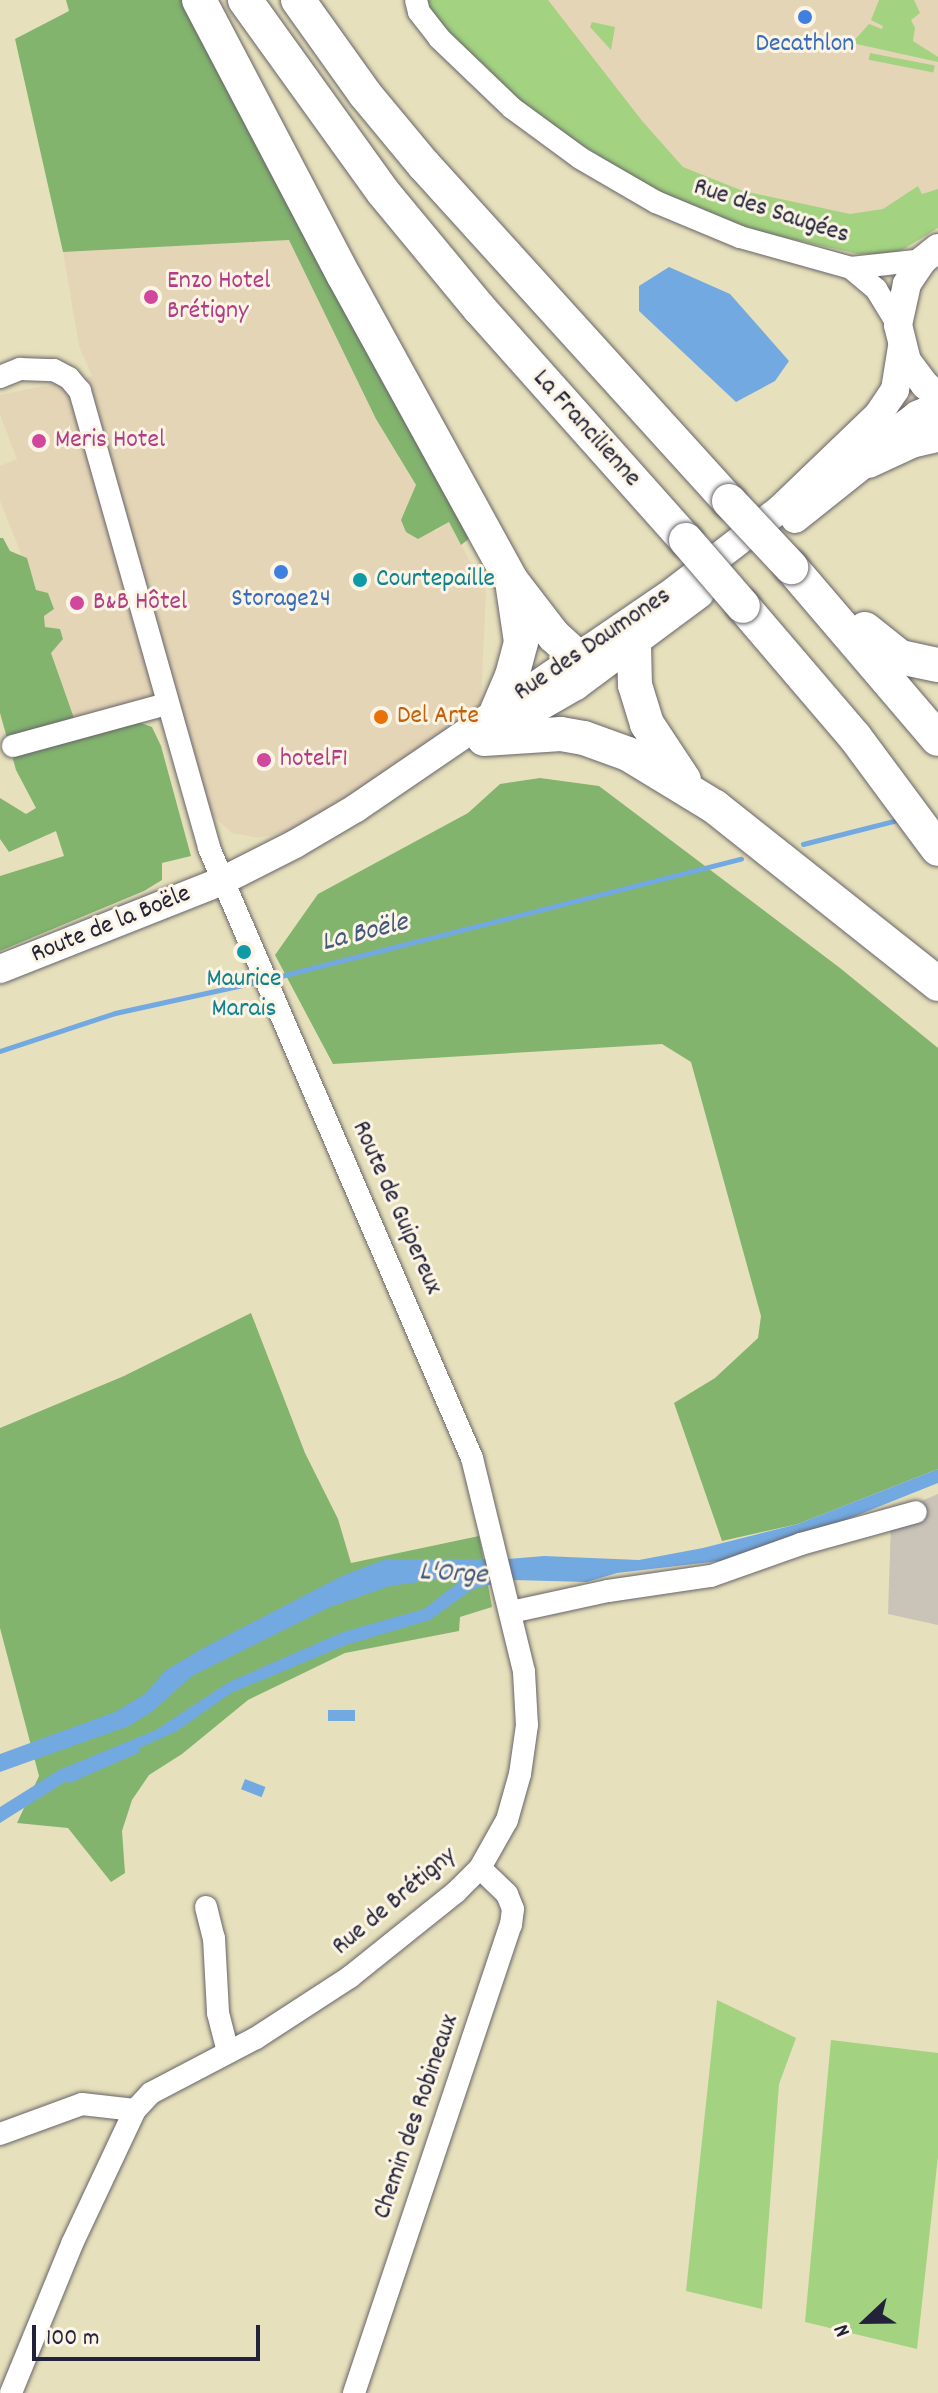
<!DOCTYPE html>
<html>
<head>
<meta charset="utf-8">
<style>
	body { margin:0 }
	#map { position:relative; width:938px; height:2393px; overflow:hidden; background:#e7e0bc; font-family:Dekko,sans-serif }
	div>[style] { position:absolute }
	.built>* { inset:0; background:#e5d5b7 }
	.industrial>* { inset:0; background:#c9c3b8 }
	.green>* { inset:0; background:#a3d280; transform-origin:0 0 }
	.forest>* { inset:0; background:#82b46e }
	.water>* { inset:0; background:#73a9e1; transform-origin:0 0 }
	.stream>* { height:5px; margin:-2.5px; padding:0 2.5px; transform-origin:2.5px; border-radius:2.5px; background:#73a9e1 }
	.roads { filter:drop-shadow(0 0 2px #676468) drop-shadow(0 0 2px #676468) }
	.minor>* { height:22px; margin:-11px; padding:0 11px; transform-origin:11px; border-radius:11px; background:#fff }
	.major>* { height:28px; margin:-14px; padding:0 14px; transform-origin:14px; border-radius:14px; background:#fff }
	.highway>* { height:34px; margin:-17px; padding:0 17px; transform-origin:17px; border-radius:17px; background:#fff }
	.bridges { filter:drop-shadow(0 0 2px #676468) drop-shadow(0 0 2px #676468) }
	.highway-bridge>* { height:34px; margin:-17px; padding:0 17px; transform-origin:17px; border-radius:17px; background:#fff }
	.dots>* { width:22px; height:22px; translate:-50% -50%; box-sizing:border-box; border:4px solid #fcf5e5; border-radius:50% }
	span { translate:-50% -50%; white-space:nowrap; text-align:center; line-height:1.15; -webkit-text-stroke:6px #fcf5e5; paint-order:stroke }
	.shop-label { font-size:26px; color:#366cbe }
	.street-label { font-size:26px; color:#22223b }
	.hotel-label { font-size:26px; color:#b23c85 }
	.left { translate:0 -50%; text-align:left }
	.culture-label { font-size:26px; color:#0d838f }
	.food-label { font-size:26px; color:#c56008 }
	.water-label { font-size:28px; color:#42587d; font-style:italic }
	.north { position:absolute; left:826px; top:2281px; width:80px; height:80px; -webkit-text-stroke:6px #fcf5e5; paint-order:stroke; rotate:248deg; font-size:22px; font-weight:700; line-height:32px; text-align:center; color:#22223b }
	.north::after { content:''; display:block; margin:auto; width:28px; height:36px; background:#22223b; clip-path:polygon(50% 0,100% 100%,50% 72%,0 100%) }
	.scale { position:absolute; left:32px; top:2325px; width:228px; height:36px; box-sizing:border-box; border:4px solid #22223b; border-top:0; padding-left:10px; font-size:24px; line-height:28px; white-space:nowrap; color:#22223b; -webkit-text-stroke:6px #fcf5e5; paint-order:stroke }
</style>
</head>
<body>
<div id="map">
	<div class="built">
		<div style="clip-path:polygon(422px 0,938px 0,938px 228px,902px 250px,858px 254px,780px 235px,777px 238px)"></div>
		<div style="clip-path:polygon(289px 239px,376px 419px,416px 486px,435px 532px,449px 522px,486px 591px,481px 702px,446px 736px,294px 830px,258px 838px,232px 833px,212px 815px,167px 705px,75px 721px,51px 653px,63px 639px,60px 629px,45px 628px,44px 616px,53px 609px,36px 590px,27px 559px,22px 556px,0 501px,0 466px,17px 459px,0 415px,0 395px,92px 376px,79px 346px,63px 252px)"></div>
	</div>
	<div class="industrial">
		<div style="clip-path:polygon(938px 1494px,938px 1625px,888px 1614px,891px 1522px,919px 1502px)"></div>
	</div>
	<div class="green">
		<div style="clip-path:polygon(422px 0,548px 0,643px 122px,683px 167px,743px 191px,850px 214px,883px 209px,918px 186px,922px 194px,938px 189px,938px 228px,902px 250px,888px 255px,858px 254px,743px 228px,657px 192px,534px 115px,464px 53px)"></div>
		<div style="clip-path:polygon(879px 0,914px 0,920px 13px,911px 20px,915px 28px,913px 41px,938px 57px,938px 62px,852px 43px,869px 24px,882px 29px,883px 26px,871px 20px)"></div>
		<div style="clip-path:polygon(592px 22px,615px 27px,611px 50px,590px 27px)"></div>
		<div style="left:870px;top:53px;width:66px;height:7px;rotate:11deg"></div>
		<div style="clip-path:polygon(717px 2000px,796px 2038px,779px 2084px,762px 2309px,686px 2291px)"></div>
		<div style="clip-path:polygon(831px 2040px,938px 2053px,938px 2156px,917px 2349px,805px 2322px)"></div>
	</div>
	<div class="forest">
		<div style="clip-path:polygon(66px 0,186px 0,470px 538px,461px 545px,449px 522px,418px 539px,406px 532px,401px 520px,416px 485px,376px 419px,289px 240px,63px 252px,15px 39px,69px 11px)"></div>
		<div style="clip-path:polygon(0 538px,3px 538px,10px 551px,27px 558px,36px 590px,48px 593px,54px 609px,44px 616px,45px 627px,60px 629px,63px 639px,51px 653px,75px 721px,138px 722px,152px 727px,161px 746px,191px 856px,162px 863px,162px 880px,144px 891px,0 951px,0 876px,64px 856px,56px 831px,9px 852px,0 839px,0 798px,26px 814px,36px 808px,16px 770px,0 713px)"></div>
		<div style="clip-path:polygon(540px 778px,599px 786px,840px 968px,938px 1048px,938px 1469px,798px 1524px,722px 1541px,674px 1403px,715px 1378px,758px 1338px,761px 1316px,691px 1062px,662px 1044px,333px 1064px,275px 955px,318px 894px,468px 813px,500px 784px)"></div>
		<div style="clip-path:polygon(251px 1313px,305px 1453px,338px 1519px,351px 1563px,479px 1536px,492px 1607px,460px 1617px,459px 1631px,345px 1653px,248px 1700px,182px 1754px,149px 1775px,132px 1800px,122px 1831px,125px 1873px,111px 1882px,68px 1828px,17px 1823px,39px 1776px,0 1628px,0 1428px,124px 1376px)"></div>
	</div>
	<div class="water">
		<div style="clip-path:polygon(669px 267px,730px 294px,789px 361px,775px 381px,736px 402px,639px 311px,639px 286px)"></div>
		<div style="clip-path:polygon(938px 1469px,938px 1483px,838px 1523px,728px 1560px,617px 1573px,587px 1582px,513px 1580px,507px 1559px,544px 1556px,639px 1560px,703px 1548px,798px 1524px)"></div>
		<div style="clip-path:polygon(386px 1559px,488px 1559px,494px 1584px,473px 1589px,430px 1620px,346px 1645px,231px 1693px,177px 1731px,65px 1782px,0 1823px,0 1807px,59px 1770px,156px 1730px,229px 1682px,343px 1632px,424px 1609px,459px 1582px,447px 1578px,390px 1586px,330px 1607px,192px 1676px,153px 1711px,129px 1726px,0 1772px,0 1754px,115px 1712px,145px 1694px,166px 1670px,207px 1646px,342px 1576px)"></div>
		<div style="left:328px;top:1710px;width:27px;height:11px"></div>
		<div style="left:245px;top:1779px;width:22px;height:11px;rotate:21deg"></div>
	</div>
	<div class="stream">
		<div style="left:803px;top:844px;width:94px;rotate:-14.2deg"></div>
		<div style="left:273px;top:978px;width:483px;rotate:-14.3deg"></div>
		<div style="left:0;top:1051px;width:121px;rotate:-18.3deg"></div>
		<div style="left:115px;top:1013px;width:148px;rotate:-12.4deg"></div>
		<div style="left:69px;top:1780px;width:74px;rotate:-23.8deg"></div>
	</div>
	<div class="roads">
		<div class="minor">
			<div style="left:416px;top:0;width:12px;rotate:76deg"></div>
			<div style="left:419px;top:12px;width:33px;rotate:52deg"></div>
			<div style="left:439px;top:38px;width:101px;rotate:43.8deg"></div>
			<div style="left:512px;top:108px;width:84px;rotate:36.3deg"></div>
			<div style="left:580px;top:158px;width:88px;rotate:30.1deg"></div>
			<div style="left:656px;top:202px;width:91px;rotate:22.6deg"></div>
			<div style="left:740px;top:237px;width:115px;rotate:15.6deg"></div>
			<div style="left:851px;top:268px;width:72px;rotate:-6.3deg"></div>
			<div style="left:851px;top:268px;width:33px;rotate:40deg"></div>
			<div style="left:876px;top:289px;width:42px;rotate:58.6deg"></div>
			<div style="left:0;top:377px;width:22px;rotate:-22deg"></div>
			<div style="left:20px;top:369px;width:34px;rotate:2deg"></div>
			<div style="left:54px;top:370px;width:17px;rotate:28deg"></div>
			<div style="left:69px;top:378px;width:17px;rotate:50deg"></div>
			<div style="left:80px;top:391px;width:475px;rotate:74.2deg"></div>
			<div style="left:209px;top:848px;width:664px;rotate:66.68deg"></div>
			<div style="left:472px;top:1458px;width:220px;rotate:76.3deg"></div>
			<div style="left:524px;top:1672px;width:53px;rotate:86.8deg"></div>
			<div style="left:527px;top:1725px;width:49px;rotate:98.1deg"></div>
			<div style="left:520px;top:1774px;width:48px;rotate:105.8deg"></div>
			<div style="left:507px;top:1820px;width:55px;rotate:119.4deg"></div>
			<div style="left:480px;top:1868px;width:34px;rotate:135deg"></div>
			<div style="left:456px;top:1892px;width:136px;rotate:141.3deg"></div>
			<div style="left:350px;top:1977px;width:112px;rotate:147deg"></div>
			<div style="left:256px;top:2038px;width:119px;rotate:152.4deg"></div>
			<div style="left:151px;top:2093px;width:23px;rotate:133deg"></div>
			<div style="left:135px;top:2110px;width:148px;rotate:115.2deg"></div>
			<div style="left:72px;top:2244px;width:161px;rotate:112.3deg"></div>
			<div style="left:13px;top:746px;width:160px;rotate:-15.3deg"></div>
			<div style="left:511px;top:1612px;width:99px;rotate:-12.2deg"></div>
			<div style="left:608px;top:1591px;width:104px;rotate:-8.3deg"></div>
			<div style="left:711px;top:1576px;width:96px;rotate:-19.6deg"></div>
			<div style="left:801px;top:1544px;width:119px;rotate:-15.5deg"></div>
			<div style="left:206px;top:1907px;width:32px;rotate:76deg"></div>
			<div style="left:214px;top:1938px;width:75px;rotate:86.9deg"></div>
			<div style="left:218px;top:2013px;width:40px;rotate:75.6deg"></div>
			<div style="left:0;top:2134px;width:87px;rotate:-20.1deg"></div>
			<div style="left:82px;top:2104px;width:53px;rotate:6.5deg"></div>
			<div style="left:354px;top:2393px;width:494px;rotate:-71.5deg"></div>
			<div style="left:511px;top:1925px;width:16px;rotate:-83deg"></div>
			<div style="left:513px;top:1909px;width:16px;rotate:-112deg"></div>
			<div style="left:507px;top:1894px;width:37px;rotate:-136deg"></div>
		</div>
		<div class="major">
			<div style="left:938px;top:248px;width:19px;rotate:141deg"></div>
			<div style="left:923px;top:260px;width:29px;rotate:124deg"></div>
			<div style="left:907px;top:284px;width:42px;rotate:102.4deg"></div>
			<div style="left:898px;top:325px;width:37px;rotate:76deg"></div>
			<div style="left:907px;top:361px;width:30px;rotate:53deg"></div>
			<div style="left:925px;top:385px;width:17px;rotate:40deg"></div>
			<div style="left:795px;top:519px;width:93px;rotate:-38.5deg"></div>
			<div style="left:868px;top:461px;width:36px;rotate:-48deg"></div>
			<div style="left:892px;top:434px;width:31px;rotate:-37deg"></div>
			<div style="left:917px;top:415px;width:23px;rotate:-23deg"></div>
			<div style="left:489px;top:736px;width:100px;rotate:-29.9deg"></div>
			<div style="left:576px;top:686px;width:154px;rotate:-36.6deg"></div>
			<div style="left:0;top:969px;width:239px;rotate:-21.6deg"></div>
			<div style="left:222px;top:881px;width:82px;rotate:-26.9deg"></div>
			<div style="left:295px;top:844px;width:71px;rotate:-30.5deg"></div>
			<div style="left:356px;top:808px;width:386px;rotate:-34.3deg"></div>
			<div style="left:675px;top:590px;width:133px;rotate:-37.6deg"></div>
			<div style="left:780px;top:509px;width:136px;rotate:-43.8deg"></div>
			<div style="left:878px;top:415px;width:30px;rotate:-56deg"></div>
			<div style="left:895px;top:390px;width:44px;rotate:-80.8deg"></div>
		</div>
		<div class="highway">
			<div style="left:199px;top:0;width:312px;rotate:62.3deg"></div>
			<div style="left:344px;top:276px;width:347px;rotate:61.2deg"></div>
			<div style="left:511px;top:580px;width:71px;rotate:52.5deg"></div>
			<div style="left:554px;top:636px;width:30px;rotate:42deg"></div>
			<div style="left:245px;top:0;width:236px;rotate:54.3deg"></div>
			<div style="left:383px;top:192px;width:151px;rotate:50.4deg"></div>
			<div style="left:479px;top:308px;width:311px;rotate:48.3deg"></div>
			<div style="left:298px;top:0;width:115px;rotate:54.5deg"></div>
			<div style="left:365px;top:94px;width:92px;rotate:50.3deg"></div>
			<div style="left:424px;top:165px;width:454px;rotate:47.8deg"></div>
			<div style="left:868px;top:461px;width:47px;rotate:-24.9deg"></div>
			<div style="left:911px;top:441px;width:28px;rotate:-13deg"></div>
			<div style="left:791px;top:567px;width:226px;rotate:49.5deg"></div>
			<div style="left:743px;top:606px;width:172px;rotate:49.5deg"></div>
			<div style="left:855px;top:737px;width:139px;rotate:53.5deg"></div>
			<div style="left:865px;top:629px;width:45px;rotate:38.7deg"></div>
			<div style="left:900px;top:657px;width:39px;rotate:12deg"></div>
			<div style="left:634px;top:645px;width:40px;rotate:88.6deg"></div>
			<div style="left:635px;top:685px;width:41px;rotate:72.9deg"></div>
			<div style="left:647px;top:724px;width:67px;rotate:56.5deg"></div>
			<div style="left:497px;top:711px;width:38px;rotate:-67deg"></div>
			<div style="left:512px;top:676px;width:35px;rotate:-75deg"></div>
			<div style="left:521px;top:642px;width:55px;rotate:-98.4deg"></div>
			<div style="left:484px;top:739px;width:77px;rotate:-3.7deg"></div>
			<div style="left:561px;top:734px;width:23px;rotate:10deg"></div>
			<div style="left:584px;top:738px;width:47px;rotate:20deg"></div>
			<div style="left:628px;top:754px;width:102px;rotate:31.3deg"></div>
			<div style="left:715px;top:807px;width:285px;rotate:38.4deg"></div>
		</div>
	</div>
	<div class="bridges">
		<div class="highway-bridge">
			<div style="left:729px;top:501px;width:91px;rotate:46.8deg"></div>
			<div style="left:686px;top:540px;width:87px;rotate:49.2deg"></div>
		</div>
	</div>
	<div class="dots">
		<div style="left:805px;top:17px;background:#3f7fe0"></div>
		<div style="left:151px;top:297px;background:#d1479c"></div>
		<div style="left:39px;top:441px;background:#d1479c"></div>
		<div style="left:281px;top:572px;background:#3f7fe0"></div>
		<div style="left:360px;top:580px;background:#0f9aa8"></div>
		<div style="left:77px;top:603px;background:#d1479c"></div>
		<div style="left:381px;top:717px;background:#e8710a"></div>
		<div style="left:264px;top:760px;background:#d1479c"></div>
		<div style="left:244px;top:952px;background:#0f9aa8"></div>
	</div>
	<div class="shop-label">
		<span style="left:805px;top:45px">Decathlon</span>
		<span style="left:281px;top:600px">Storage24</span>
	</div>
	<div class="street-label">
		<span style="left:771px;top:212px;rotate:18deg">Rue des Saugées</span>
		<span style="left:586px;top:429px;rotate:48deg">La Francilienne</span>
		<span style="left:593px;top:645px;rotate:-34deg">Rue des Daumones</span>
		<span style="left:111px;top:925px;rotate:-22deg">Route de la Boële</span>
		<span style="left:396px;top:1208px;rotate:66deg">Route de Guipereux</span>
		<span style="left:395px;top:1902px;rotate:-40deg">Rue de Brétigny</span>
		<span style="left:417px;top:2117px;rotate:-71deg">Chemin des Robineaux</span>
	</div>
	<div class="hotel-label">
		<span class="left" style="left:167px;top:297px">Enzo Hotel<br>Brétigny</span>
		<span class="left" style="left:55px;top:441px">Meris Hotel</span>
		<span class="left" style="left:93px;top:603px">B&amp;B Hôtel</span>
		<span class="left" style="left:280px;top:760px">hotelF1</span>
	</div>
	<div class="culture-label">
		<span class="left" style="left:376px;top:580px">Courtepaille</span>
		<span style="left:244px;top:995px">Maurice<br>Marais</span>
	</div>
	<div class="food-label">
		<span class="left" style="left:397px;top:717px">Del Arte</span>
	</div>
	<div class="water-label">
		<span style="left:365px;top:934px;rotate:-14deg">La Boële</span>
		<span style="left:453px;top:1575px;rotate:3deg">L'Orge</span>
	</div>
	<div class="north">N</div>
	<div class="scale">100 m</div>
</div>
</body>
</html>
